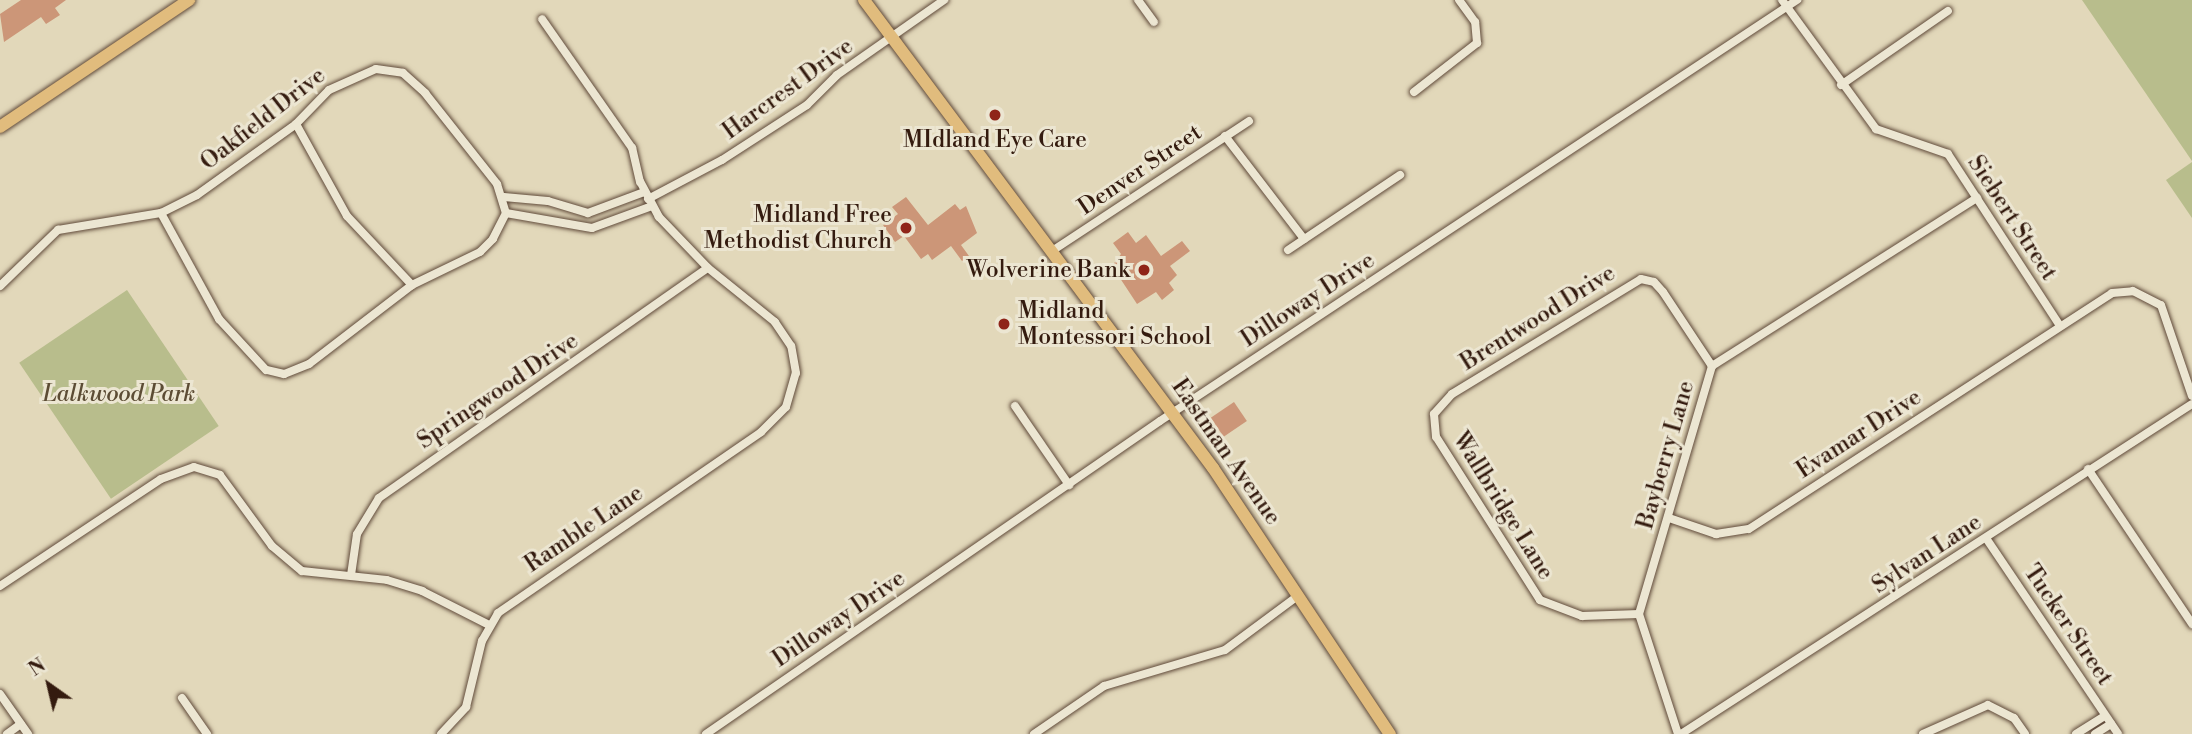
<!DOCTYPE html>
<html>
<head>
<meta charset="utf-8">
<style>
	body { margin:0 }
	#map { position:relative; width:2192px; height:734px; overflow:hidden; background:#e2d8ba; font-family:"Libre Bodoni",serif }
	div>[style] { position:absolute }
	.green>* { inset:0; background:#b8bd8c; transform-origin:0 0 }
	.building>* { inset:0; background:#cc9678; transform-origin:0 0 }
	.roads { filter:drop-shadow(0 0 2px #604a3a) drop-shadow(0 0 2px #604a3a) }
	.minor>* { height:8px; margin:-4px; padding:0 4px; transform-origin:4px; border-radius:4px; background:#ece6d2 }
	.primary>* { height:12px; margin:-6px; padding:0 6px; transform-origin:6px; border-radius:6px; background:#e1bc7d }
	.dots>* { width:19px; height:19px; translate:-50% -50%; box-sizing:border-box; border:4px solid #ece6d2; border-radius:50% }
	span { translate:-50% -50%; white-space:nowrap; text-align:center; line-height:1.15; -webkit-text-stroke:6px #ece6d2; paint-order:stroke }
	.street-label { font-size:23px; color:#341b0f }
	.poi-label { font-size:23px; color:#341b0f }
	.right { translate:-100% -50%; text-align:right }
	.left { translate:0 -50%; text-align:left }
	.park-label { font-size:23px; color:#5c4c34; font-style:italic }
	.north { position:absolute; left:14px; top:650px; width:70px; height:70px; -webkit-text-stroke:5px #ece6d2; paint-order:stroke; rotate:326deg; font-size:19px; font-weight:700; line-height:28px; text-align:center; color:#341b0f }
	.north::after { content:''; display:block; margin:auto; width:24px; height:32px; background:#341b0f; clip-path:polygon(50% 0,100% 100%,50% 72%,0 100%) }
</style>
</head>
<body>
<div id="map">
	<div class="green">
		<div style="clip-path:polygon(2082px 0,2192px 0,2192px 161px)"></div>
		<div style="clip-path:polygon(2192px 162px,2192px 218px,2166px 180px)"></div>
		<div style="left:127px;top:290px;width:164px;height:130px;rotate:56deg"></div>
	</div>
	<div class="building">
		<div style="clip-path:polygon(21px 0,66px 0,55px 8px,60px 15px,46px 24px,41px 17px,4px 42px,0 14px)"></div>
		<div style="clip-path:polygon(906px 197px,928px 225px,955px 204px,960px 210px,966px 206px,977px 233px,961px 245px,969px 256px,962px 261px,951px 246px,932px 260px,928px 254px,921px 259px,904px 236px,895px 242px,883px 225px,898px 214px,892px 207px)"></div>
		<div style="clip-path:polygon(1128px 232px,1136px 243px,1146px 235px,1161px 256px,1182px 241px,1190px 251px,1170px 266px,1177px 275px,1169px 283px,1174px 290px,1162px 300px,1156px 292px,1137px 304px,1112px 266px,1121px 254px,1113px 243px)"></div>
		<div style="left:1234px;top:402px;width:23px;height:28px;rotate:56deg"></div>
	</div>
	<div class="roads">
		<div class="minor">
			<div style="left:1138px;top:0;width:27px;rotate:54deg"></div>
			<div style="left:1782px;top:0;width:160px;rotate:53.9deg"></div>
			<div style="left:1876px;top:129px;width:76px;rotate:19.1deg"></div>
			<div style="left:1948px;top:154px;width:205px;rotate:56.9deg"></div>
			<div style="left:1841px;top:85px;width:130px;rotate:-34.7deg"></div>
			<div style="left:1414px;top:92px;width:80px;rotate:-37.9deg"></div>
			<div style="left:1477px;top:43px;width:21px;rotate:-95deg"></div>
			<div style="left:1475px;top:22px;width:27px;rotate:-126deg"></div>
			<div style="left:296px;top:124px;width:105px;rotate:61deg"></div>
			<div style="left:347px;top:216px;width:95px;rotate:46.7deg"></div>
			<div style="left:1225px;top:136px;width:130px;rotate:52.5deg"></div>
			<div style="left:504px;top:197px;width:44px;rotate:5.2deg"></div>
			<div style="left:548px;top:201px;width:42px;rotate:16.7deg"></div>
			<div style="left:588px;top:213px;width:60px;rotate:-20.6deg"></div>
			<div style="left:648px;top:199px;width:84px;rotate:-27.8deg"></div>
			<div style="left:722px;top:160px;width:101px;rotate:-32.9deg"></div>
			<div style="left:807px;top:105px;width:42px;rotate:-45deg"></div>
			<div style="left:837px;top:75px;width:131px;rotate:-35deg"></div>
			<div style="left:506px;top:213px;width:87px;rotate:9.9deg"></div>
			<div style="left:592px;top:228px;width:64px;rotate:-20.1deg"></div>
			<div style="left:1288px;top:250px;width:135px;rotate:-33.8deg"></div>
			<div style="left:1052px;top:251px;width:236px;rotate:-33.4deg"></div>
			<div style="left:0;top:286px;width:81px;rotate:-44deg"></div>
			<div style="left:58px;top:230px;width:104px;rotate:-9.4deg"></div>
			<div style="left:161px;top:213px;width:40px;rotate:-26.6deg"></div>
			<div style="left:197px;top:195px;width:122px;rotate:-35.6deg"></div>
			<div style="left:296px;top:124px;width:47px;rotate:-45.9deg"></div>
			<div style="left:329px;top:90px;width:51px;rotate:-24.1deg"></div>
			<div style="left:376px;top:69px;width:27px;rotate:8deg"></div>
			<div style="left:403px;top:73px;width:30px;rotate:42deg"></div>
			<div style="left:425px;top:93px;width:116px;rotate:51.6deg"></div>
			<div style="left:497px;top:184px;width:30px;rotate:73deg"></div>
			<div style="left:506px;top:213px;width:29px;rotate:117deg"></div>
			<div style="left:493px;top:239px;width:18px;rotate:135deg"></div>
			<div style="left:480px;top:252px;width:76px;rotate:154.1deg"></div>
			<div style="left:412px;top:285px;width:130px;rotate:142.5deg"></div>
			<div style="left:309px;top:364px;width:27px;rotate:158deg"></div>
			<div style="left:284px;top:374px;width:18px;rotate:-167deg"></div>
			<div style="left:266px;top:370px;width:69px;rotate:-132.7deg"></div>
			<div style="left:219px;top:319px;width:121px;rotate:-118.7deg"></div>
			<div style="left:1015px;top:406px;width:96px;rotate:55.6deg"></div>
			<div style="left:2088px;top:469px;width:187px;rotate:56.1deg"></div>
			<div style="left:1669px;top:518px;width:50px;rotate:18.8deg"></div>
			<div style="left:1716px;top:534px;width:33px;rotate:-9deg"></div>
			<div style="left:1749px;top:529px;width:433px;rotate:-33deg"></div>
			<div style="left:2112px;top:293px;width:21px;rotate:-5deg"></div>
			<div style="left:2133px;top:291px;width:31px;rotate:27deg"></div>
			<div style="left:2161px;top:305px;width:96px;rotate:71.2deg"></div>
			<div style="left:1986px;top:538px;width:236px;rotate:56deg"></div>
			<div style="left:351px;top:575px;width:41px;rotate:-81.7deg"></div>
			<div style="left:357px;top:534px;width:42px;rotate:-58.6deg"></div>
			<div style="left:379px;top:498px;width:401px;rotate:-35deg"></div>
			<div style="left:0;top:586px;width:193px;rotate:-33.6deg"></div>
			<div style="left:161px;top:479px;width:35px;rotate:-20deg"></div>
			<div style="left:194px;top:467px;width:27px;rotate:17deg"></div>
			<div style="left:220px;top:475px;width:88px;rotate:53.8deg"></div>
			<div style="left:272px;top:546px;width:39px;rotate:40deg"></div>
			<div style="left:302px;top:571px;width:85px;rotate:6deg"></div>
			<div style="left:387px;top:580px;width:37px;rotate:17deg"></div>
			<div style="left:422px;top:591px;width:75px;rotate:26.9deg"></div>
			<div style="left:1639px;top:614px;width:57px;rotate:178deg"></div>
			<div style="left:1582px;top:616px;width:45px;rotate:-159.1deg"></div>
			<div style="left:1540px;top:600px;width:193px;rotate:-122.5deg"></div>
			<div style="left:1436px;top:437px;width:23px;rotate:-95deg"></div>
			<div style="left:1434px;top:414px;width:27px;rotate:-48deg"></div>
			<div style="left:1452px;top:394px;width:221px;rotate:-31.3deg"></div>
			<div style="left:1641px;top:279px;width:13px;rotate:13deg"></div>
			<div style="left:1654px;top:282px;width:13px;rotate:48deg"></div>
			<div style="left:1663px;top:292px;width:89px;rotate:56.5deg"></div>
			<div style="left:0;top:694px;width:49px;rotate:55deg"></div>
			<div style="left:182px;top:698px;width:44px;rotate:55.2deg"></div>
			<div style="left:7px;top:734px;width:17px;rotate:-36deg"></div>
			<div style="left:441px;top:734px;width:37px;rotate:-47deg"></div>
			<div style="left:466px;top:707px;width:68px;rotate:-76.4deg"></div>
			<div style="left:482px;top:641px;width:32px;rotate:-60deg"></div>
			<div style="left:498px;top:613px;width:319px;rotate:-34.5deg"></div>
			<div style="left:761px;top:432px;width:35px;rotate:-45deg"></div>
			<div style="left:786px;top:407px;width:35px;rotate:-74deg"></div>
			<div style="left:796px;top:373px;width:27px;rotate:-100deg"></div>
			<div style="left:791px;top:346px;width:29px;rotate:-124deg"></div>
			<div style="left:775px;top:322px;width:86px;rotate:-141.1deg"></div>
			<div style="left:708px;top:268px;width:71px;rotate:-133.9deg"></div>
			<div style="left:659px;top:217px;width:40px;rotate:-118deg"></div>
			<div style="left:640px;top:182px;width:35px;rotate:-103deg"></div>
			<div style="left:632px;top:148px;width:157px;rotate:-124.9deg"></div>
			<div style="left:706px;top:734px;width:551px;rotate:-34.58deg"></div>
			<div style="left:1160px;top:421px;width:764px;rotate:-33.46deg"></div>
			<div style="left:1034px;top:734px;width:85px;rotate:-34.4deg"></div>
			<div style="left:1104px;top:686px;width:126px;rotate:-16.6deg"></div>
			<div style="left:1225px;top:650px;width:92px;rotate:-36.6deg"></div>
			<div style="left:1678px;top:734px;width:126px;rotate:-108deg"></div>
			<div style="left:1639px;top:614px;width:259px;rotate:-73.6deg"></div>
			<div style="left:1712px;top:366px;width:314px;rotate:-32.4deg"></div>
			<div style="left:1681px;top:734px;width:608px;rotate:-32.85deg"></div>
			<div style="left:1923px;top:734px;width:71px;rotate:-24deg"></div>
			<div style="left:1988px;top:705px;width:29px;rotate:27deg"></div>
			<div style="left:2014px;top:718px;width:19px;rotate:55deg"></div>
			<div style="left:2076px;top:734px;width:34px;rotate:-32deg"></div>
			<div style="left:2095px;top:734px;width:19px;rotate:-32deg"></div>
		</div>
		<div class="primary">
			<div style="left:864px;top:0;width:584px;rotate:53.29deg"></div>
			<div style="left:1213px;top:468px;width:320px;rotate:56.4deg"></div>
			<div style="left:0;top:127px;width:228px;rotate:-33.9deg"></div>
		</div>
	</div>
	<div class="dots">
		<div style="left:995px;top:115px;background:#8f2418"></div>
		<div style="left:906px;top:228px;background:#8f2418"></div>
		<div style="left:1144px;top:270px;background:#8f2418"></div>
		<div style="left:1004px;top:324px;background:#8f2418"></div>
	</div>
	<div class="street-label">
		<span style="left:788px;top:89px;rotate:-36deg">Harcrest Drive</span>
		<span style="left:263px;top:119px;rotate:-38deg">Oakfield Drive</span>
		<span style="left:1140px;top:170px;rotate:-34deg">Denver Street</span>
		<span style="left:2012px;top:218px;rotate:57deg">Siebert Street</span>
		<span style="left:1308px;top:300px;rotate:-33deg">Dilloway Drive</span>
		<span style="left:1538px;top:318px;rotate:-32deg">Brentwood Drive</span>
		<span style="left:498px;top:391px;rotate:-34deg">Springwood Drive</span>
		<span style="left:1859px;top:434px;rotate:-33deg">Evamar Drive</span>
		<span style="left:1226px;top:452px;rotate:55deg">Eastman Avenue</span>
		<span style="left:1666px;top:455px;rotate:-74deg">Bayberry Lane</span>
		<span style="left:1503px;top:506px;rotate:58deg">Wallbridge Lane</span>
		<span style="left:584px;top:529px;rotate:-34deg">Ramble Lane</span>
		<span style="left:1927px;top:554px;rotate:-33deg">Sylvan Lane</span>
		<span style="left:839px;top:619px;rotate:-34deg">Dilloway Drive</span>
		<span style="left:2068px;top:625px;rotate:56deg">Tucker Street</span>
	</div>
	<div class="poi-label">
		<span style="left:995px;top:140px">MIdland Eye Care</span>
		<span class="right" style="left:892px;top:228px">Midland Free<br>Methodist Church</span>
		<span class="right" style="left:1130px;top:270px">Wolverine Bank</span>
		<span class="left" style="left:1018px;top:324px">Midland<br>Montessori School</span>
	</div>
	<div class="park-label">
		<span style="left:119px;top:394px">Lalkwood Park</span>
	</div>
	<div class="north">N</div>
</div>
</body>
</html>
